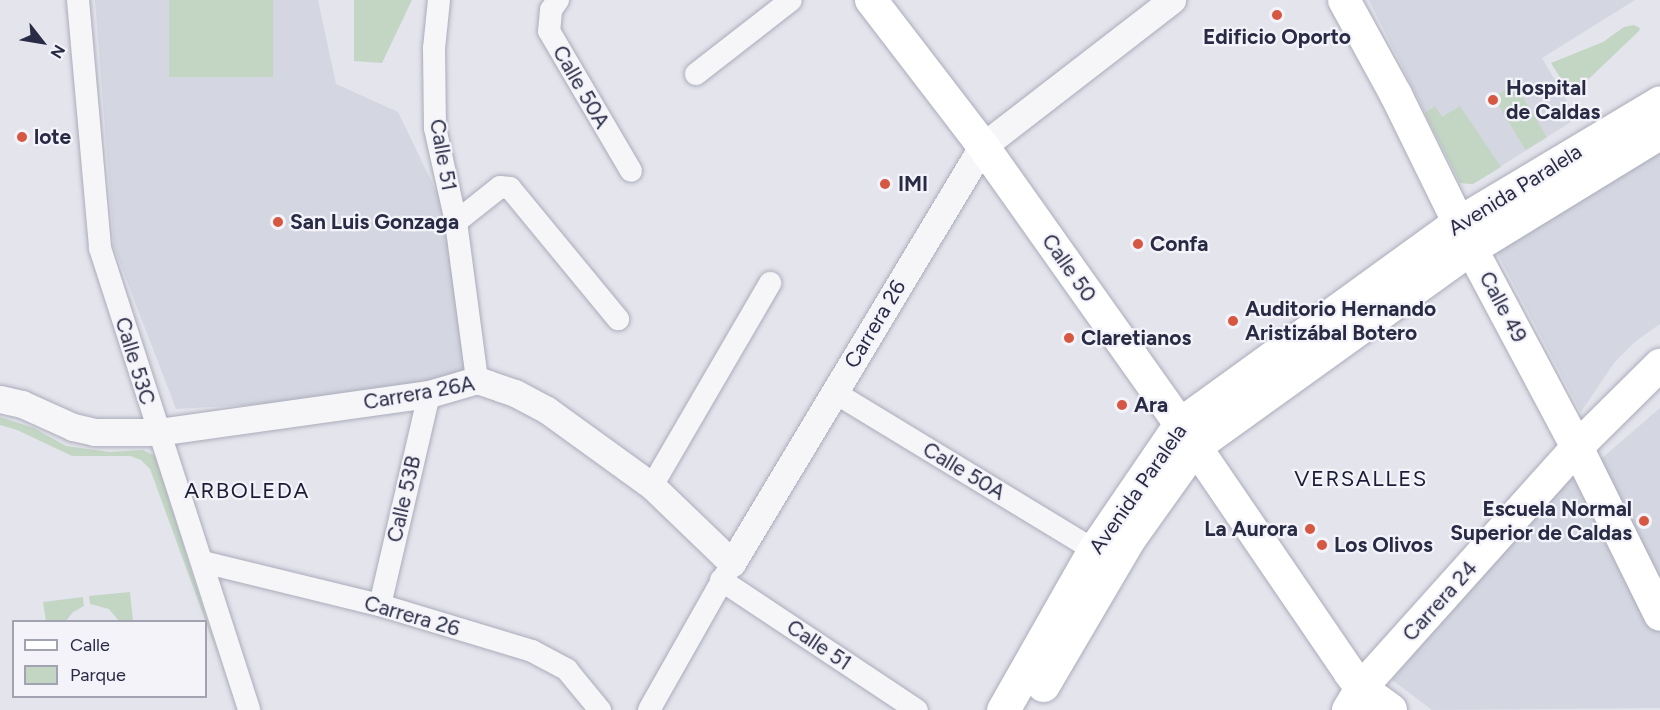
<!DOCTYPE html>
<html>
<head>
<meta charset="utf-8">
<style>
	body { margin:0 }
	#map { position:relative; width:1660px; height:710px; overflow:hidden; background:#e3e4ec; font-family:Figtree,sans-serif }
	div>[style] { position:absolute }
	.built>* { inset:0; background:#d4d6e1 }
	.green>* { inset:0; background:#c3d6c4; transform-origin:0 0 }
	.roads { filter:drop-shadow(0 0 2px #abacba) drop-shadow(0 0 2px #abacba) }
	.minor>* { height:22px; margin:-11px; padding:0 11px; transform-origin:11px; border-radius:11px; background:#f6f6f9 }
	.tertiary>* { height:27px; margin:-13.5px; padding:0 13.5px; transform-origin:13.5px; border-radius:13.5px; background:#f6f6f9 }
	.secondary>* { height:32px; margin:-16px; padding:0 16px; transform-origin:16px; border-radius:16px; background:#fff }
	.primary>* { height:33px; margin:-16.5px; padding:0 16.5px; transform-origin:16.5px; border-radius:16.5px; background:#fff }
	.dots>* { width:16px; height:16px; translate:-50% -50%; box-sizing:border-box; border:3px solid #f3f3f9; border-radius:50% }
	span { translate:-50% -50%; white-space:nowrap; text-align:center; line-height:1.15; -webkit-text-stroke:4.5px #f3f3f9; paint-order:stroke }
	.poi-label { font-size:21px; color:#292b45; font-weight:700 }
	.left { translate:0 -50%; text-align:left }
	.right { translate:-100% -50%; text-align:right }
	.street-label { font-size:21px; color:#292b45 }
	.neighbourhood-label { font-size:22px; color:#1b1d36; letter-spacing:1.5px }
	.legend { position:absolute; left:12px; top:620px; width:195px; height:78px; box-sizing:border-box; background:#f3f3f9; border:2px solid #a2a3b1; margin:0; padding:8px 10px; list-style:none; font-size:18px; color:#292b45 }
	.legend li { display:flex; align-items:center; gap:12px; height:30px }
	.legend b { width:30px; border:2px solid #a2a3b1 }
	.north { position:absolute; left:12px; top:12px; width:60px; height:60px; -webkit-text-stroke:4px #f3f3f9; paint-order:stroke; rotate:121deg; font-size:16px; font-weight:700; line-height:24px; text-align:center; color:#292b45 }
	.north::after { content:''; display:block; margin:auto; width:21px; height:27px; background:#292b45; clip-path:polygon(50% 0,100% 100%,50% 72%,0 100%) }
</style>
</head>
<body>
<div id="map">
	<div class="built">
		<div style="clip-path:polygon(95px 0,318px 0,336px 84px,398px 112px,439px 197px,477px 380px,429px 394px,176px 409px,114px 247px)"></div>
		<div style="clip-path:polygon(1369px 0,1635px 0,1542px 58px,1577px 118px,1473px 184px,1460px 183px)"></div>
		<div style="clip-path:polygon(1660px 150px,1660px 324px,1636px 341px,1614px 363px,1581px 412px,1495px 249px)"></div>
		<div style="clip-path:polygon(1660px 408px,1660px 577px,1595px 464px)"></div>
		<div style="clip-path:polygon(1574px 464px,1660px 625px,1660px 708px,1432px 710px,1392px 680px)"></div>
	</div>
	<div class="green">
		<div style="left:169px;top:0;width:104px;height:77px"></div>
		<div style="clip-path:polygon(354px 0,412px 0,382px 63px,354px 61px)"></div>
		<div style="clip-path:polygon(1634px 25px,1640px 28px,1639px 31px,1575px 92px,1568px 90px,1551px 63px,1603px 42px,1624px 27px)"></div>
		<div style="left:1515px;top:84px;width:62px;height:25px;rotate:59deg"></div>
		<div style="clip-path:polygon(1435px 106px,1442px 117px,1460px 106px,1501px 167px,1473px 184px,1460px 183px,1425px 113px)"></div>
		<div style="clip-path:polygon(0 417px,34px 428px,66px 446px,110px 452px,143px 450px,155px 456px,219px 658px,150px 469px,141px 460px,130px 456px,72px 456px,17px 430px,0 425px)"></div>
		<div style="clip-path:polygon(130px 592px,133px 621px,119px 621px,109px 609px,90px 604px,89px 596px)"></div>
		<div style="clip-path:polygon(83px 597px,84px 606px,73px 612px,66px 621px,46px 621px,43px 602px)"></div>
	</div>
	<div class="roads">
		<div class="minor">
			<div style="left:78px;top:0;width:249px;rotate:84.9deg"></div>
			<div style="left:100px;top:248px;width:485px;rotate:72.1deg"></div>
			<div style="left:439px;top:0;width:48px;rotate:95.9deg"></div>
			<div style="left:434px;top:48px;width:80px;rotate:89.3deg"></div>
			<div style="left:435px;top:128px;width:96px;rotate:77.4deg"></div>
			<div style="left:456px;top:222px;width:159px;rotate:82.4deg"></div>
			<div style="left:558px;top:0;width:12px;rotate:125deg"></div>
			<div style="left:551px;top:10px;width:21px;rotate:95deg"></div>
			<div style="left:549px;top:31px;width:162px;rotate:59.6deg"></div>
			<div style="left:696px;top:74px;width:120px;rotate:-37.9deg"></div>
			<div style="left:456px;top:222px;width:56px;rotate:-38.5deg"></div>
			<div style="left:500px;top:187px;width:10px;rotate:6deg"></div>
			<div style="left:510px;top:188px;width:170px;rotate:50.5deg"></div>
			<div style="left:834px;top:392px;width:304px;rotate:31.3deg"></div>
			<div style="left:652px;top:486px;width:235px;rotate:-59.8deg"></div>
			<div style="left:203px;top:562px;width:182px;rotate:13.7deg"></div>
			<div style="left:380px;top:605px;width:159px;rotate:16.8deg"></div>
			<div style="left:532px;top:651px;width:40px;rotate:28deg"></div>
			<div style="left:567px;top:670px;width:52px;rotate:50.5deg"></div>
			<div style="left:721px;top:580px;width:235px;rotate:33.6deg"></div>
			<div style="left:380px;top:605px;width:217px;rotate:-76.9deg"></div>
			<div style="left:649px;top:710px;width:164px;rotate:-60.5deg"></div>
		</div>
		<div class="tertiary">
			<div style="left:0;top:399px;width:23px;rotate:13deg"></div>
			<div style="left:22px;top:404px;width:56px;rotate:24.3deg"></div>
			<div style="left:73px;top:427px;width:22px;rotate:13deg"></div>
			<div style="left:94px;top:432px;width:64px"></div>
			<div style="left:158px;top:432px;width:274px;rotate:-8deg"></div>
			<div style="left:429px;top:394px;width:50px;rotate:-16.3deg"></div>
			<div style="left:477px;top:380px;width:40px;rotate:18.9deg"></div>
			<div style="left:515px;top:393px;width:36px;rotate:28deg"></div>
			<div style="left:547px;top:410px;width:130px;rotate:35.9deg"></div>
			<div style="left:652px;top:486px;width:111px;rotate:43.9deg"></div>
			<div style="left:732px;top:563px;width:487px;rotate:-59deg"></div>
			<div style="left:983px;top:146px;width:239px;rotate:-37.7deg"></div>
		</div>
		<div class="secondary">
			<div style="left:871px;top:0;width:184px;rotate:52.5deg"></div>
			<div style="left:983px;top:146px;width:341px;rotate:54.7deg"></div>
			<div style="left:1180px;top:424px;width:300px;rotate:55.7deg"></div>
			<div style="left:1349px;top:672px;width:20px;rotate:53deg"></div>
			<div style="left:1361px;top:688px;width:37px;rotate:36deg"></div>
			<div style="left:1344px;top:0;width:108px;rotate:61.3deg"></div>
			<div style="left:1396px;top:95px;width:170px;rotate:63.9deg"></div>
			<div style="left:1471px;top:248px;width:225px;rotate:62deg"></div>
			<div style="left:1577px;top:447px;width:187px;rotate:63.7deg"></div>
			<div style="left:1348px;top:710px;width:26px;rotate:-59deg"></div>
			<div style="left:1361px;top:688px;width:324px;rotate:-48.1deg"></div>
			<div style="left:1577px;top:447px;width:117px;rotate:-44.7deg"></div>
		</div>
		<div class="primary">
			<div style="left:1043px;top:685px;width:172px;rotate:-59.6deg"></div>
			<div style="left:1130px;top:537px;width:112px;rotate:-54.5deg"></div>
			<div style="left:1195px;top:446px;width:340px;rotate:-35.7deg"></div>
			<div style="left:1471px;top:248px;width:222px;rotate:-31.5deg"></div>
			<div style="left:1003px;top:710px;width:184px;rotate:-60.4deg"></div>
			<div style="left:1094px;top:550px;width:153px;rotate:-55.7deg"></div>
			<div style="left:1180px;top:424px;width:343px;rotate:-35.9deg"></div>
			<div style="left:1458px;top:223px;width:235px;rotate:-30.9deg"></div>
		</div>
	</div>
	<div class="dots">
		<div style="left:1277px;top:15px;background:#d65742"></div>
		<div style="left:1493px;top:100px;background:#d65742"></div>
		<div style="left:22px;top:137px;background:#d65742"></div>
		<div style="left:885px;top:184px;background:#d65742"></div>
		<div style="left:278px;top:222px;background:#d65742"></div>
		<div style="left:1138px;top:244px;background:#d65742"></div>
		<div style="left:1233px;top:321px;background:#d65742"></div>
		<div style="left:1069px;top:338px;background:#d65742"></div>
		<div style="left:1122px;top:405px;background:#d65742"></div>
		<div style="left:1644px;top:521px;background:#d65742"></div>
		<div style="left:1310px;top:529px;background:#d65742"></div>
		<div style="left:1322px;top:545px;background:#d65742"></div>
	</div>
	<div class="poi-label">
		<span style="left:1277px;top:37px">Edificio Oporto</span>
		<span class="left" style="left:1506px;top:100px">Hospital<br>de Caldas</span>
		<span class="left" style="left:34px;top:137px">lote</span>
		<span class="left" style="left:898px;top:184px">IMI</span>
		<span class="left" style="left:290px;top:222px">San Luis Gonzaga</span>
		<span class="left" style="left:1150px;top:244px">Confa</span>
		<span class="left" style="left:1245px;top:321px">Auditorio Hernando<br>Aristizábal Botero</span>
		<span class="left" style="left:1081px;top:338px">Claretianos</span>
		<span class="left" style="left:1134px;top:405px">Ara</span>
		<span class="right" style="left:1632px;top:521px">Escuela Normal<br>Superior de Caldas</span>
		<span class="right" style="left:1298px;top:529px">La Aurora</span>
		<span class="left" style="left:1334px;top:545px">Los Olivos</span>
	</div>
	<div class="street-label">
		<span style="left:581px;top:87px;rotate:60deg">Calle 50A</span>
		<span style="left:443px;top:155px;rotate:80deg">Calle 51</span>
		<span style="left:1515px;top:190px;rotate:-32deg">Avenida Paralela</span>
		<span style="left:1069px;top:268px;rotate:55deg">Calle 50</span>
		<span style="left:1503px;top:307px;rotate:62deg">Calle 49</span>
		<span style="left:875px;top:324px;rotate:-59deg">Carrera 26</span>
		<span style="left:135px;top:361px;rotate:73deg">Calle 53C</span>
		<span style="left:419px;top:393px;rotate:-10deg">Carrera 26A</span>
		<span style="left:964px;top:471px;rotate:31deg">Calle 50A</span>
		<span style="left:1138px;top:489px;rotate:-55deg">Avenida Paralela</span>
		<span style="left:404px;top:499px;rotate:-77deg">Calle 53B</span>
		<span style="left:1440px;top:601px;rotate:-48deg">Carrera 24</span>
		<span style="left:412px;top:616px;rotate:16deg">Carrera 26</span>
		<span style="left:819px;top:645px;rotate:34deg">Calle 51</span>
	</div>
	<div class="neighbourhood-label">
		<span style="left:1361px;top:479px">VERSALLES</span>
		<span style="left:247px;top:491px">ARBOLEDA</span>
	</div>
	<ul class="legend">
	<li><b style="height:8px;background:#fff"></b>Calle</li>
	<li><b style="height:16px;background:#c3d6c4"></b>Parque</li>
	</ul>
	<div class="north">N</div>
</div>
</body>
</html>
